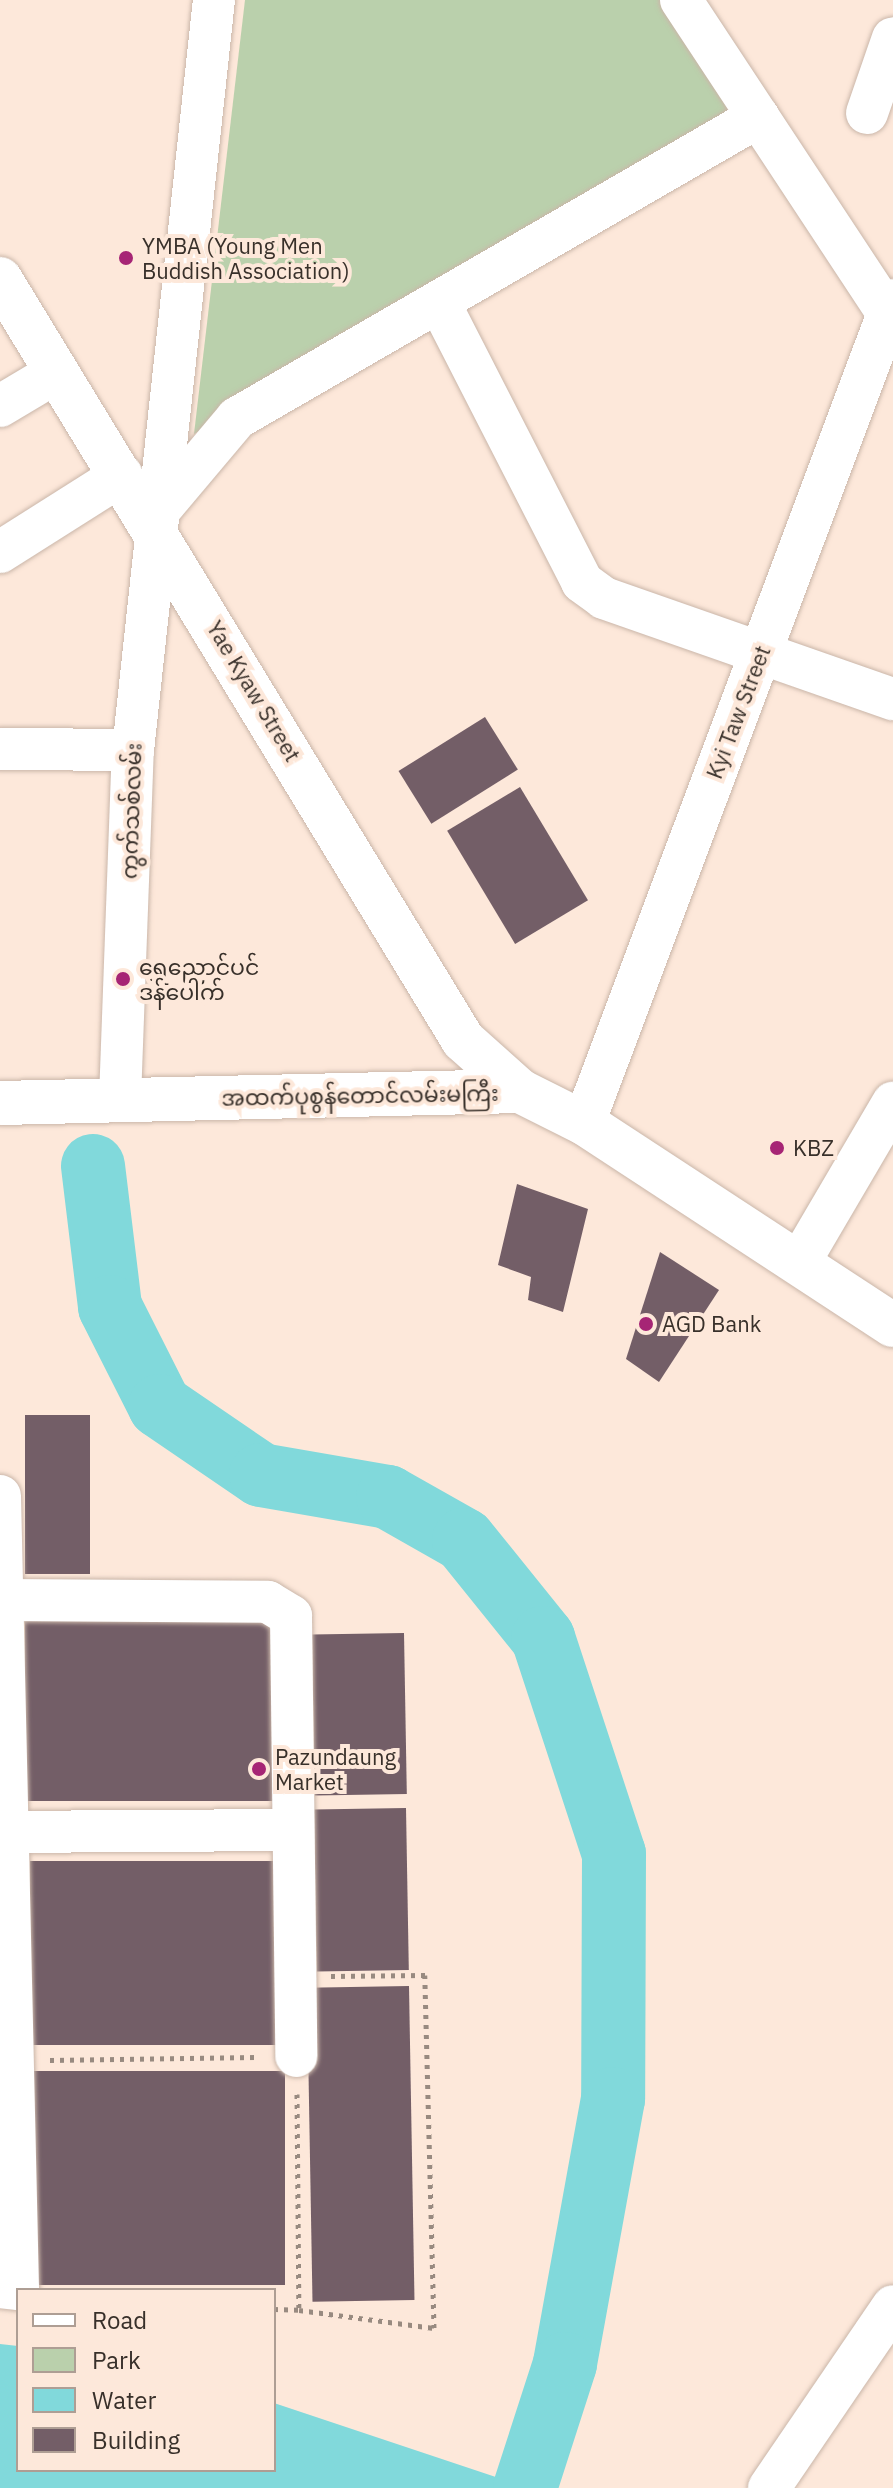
<!DOCTYPE html>
<html>
<head>
<meta charset="utf-8">
<style>
	body { margin:0 }
	#map { position:relative; width:893px; height:2488px; overflow:hidden; background:#fde8da; font-family:"IBM Plex Sans","Noto Sans Myanmar",sans-serif }
	div>[style] { position:absolute }
	.green>* { inset:0; background:#bad0ac }
	.water>* { inset:0; background:#81d9db }
	.river>* { height:64px; margin:-32px; padding:0 32px; transform-origin:32px; border-radius:32px; background:#81d9db }
	.building>* { inset:0; background:#735e67; transform-origin:0 0 }
	.path>* { height:5px; margin-top:-2.5px; transform-origin:0; background:repeating-linear-gradient(90deg,#988a80 0 4px,transparent 0 10px) }
	.roads { filter:drop-shadow(0 0 2px #cab6a9) drop-shadow(0 0 2px #cab6a9) }
	.minor>* { height:42px; margin:-21px; padding:0 21px; transform-origin:21px; border-radius:21px; background:#fff }
	.primary>* { height:44px; margin:-22px; padding:0 22px; transform-origin:22px; border-radius:22px; background:#fff }
	.dots>* { width:22px; height:22px; translate:-50% -50%; box-sizing:border-box; border:4px solid #fde8da; border-radius:50% }
	span { translate:-50% -50%; white-space:nowrap; text-align:center; line-height:1.15; -webkit-text-stroke:8px #fde8da; paint-order:stroke }
	.poi-label { font-size:22px; color:#38302a }
	.left { translate:0 -50%; text-align:left }
	.street-label { font-size:22px; color:#38302a }
	.legend { position:absolute; left:16px; top:2288px; width:260px; height:184px; box-sizing:border-box; background:#fde8da; border:2px solid #ae9e94; margin:0; padding:10px 14px; list-style:none; font-size:24px; color:#38302a }
	.legend li { display:flex; align-items:center; gap:16px; height:40px }
	.legend b { width:40px; border:2px solid #ae9e94 }
</style>
</head>
<body>
<div id="map">
	<div class="green">
		<div style="clip-path:polygon(245px 0,664px 0,739px 111px,194px 434px)"></div>
	</div>
	<div class="water">
		<div style="clip-path:polygon(0 2344px,18px 2346px,18px 2470px,274px 2470px,274px 2403px,529px 2488px,0 2488px)"></div>
	</div>
	<div class="river">
		<div style="left:93px;top:1166px;width:142px;rotate:83.1deg"></div>
		<div style="left:110px;top:1307px;width:111px;rotate:63.2deg"></div>
		<div style="left:160px;top:1406px;width:122px;rotate:34.3deg"></div>
		<div style="left:261px;top:1475px;width:129px;rotate:9.8deg"></div>
		<div style="left:388px;top:1497px;width:87px;rotate:29.5deg"></div>
		<div style="left:464px;top:1540px;width:126px;rotate:51.1deg"></div>
		<div style="left:543px;top:1638px;width:227px;rotate:71.8deg"></div>
		<div style="left:614px;top:1854px;width:245px;rotate:90.2deg"></div>
		<div style="left:613px;top:2099px;width:269px;rotate:100.3deg"></div>
		<div style="left:565px;top:2364px;width:130px;rotate:107.9deg"></div>
	</div>
	<div class="building">
		<div style="left:485px;top:717px;width:62px;height:102px;rotate:58deg"></div>
		<div style="left:520px;top:787px;width:132px;height:85px;rotate:59deg"></div>
		<div style="clip-path:polygon(517px 1184px,588px 1209px,563px 1312px,528px 1300px,531px 1277px,498px 1265px)"></div>
		<div style="clip-path:polygon(660px 1252px,719px 1290px,659px 1382px,626px 1359px)"></div>
		<div style="left:25px;top:1415px;width:65px;height:159px"></div>
		<div style="left:274px;top:1617px;width:184px;height:249px;rotate:90deg"></div>
		<div style="left:404px;top:1633px;width:161px;height:92px;rotate:89deg"></div>
		<div style="left:406px;top:1808px;width:162px;height:92px;rotate:89deg"></div>
		<div style="left:279px;top:1861px;width:184px;height:249px;rotate:90deg"></div>
		<div style="left:409px;top:1986px;width:314px;height:102px;rotate:89deg"></div>
		<div style="left:285px;top:2071px;width:214px;height:253px;rotate:90deg"></div>
	</div>
	<div class="path">
		<div style="left:50px;top:2060px;width:210px;rotate:-0.8deg"></div>
		<div style="left:297px;top:2094px;width:216px;rotate:89.5deg"></div>
		<div style="left:299px;top:2310px;width:136px;rotate:7.6deg"></div>
		<div style="left:434px;top:2328px;width:353px;rotate:-91.5deg"></div>
		<div style="left:425px;top:1975px;width:94px;rotate:179.4deg"></div>
		<div style="left:274px;top:2309px;width:25px;rotate:2deg"></div>
	</div>
	<div class="roads">
		<div class="minor">
			<div style="left:681px;top:0;width:374px;rotate:56.6deg"></div>
			<div style="left:867px;top:113px;width:79px;rotate:-70.9deg"></div>
			<div style="left:440px;top:304px;width:312px;rotate:62.9deg"></div>
			<div style="left:582px;top:582px;width:27px;rotate:36deg"></div>
			<div style="left:604px;top:598px;width:306px;rotate:19.3deg"></div>
			<div style="left:0;top:406px;width:66px;rotate:-30.8deg"></div>
			<div style="left:157px;top:513px;width:124px;rotate:-49.9deg"></div>
			<div style="left:237px;top:418px;width:602px;rotate:-30.02deg"></div>
			<div style="left:0;top:552px;width:144px;rotate:-32.3deg"></div>
			<div style="left:0;top:749px;width:133px;rotate:0.4deg"></div>
			<div style="left:120px;top:1099px;width:349px;rotate:-87.9deg"></div>
			<div style="left:133px;top:750px;width:754px;rotate:-83.84deg"></div>
			<div style="left:584px;top:1123px;width:879px;rotate:-69.42deg"></div>
			<div style="left:799px;top:1263px;width:186px;rotate:-59.6deg"></div>
			<div style="left:0;top:1496px;width:793px;rotate:88.7deg"></div>
			<div style="left:18px;top:2289px;width:18px;rotate:-174deg"></div>
			<div style="left:3px;top:1600px;width:265px;rotate:0.4deg"></div>
			<div style="left:268px;top:1602px;width:27px;rotate:31deg"></div>
			<div style="left:291px;top:1616px;width:440px;rotate:89.3deg"></div>
			<div style="left:0;top:1832px;width:292px;rotate:-0.4deg"></div>
			<div style="left:769px;top:2488px;width:220px;rotate:-55.7deg"></div>
		</div>
		<div class="primary">
			<div style="left:0;top:279px;width:891px;rotate:58.68deg"></div>
			<div style="left:463px;top:1040px;width:76px;rotate:41.8deg"></div>
			<div style="left:0;top:1103px;width:520px;rotate:-1.32deg"></div>
			<div style="left:520px;top:1091px;width:72px;rotate:26.6deg"></div>
			<div style="left:584px;top:1123px;width:369px;rotate:33.2deg"></div>
		</div>
	</div>
	<div class="dots">
		<div style="left:126px;top:258px;background:#a62575"></div>
		<div style="left:123px;top:979px;background:#a62575"></div>
		<div style="left:777px;top:1148px;background:#a62575"></div>
		<div style="left:646px;top:1324px;background:#a62575"></div>
		<div style="left:259px;top:1769px;background:#a62575"></div>
	</div>
	<div class="poi-label">
		<span class="left" style="left:142px;top:258px">YMBA (Young Men<br>Buddish Association)</span>
		<span class="left" style="left:139px;top:979px">ရွှေညောင်ပင်<br>ဒန်ပေါက်</span>
		<span class="left" style="left:793px;top:1148px">KBZ</span>
		<span class="left" style="left:662px;top:1324px">AGD Bank</span>
		<span class="left" style="left:275px;top:1769px">Pazundaung<br>Market</span>
	</div>
	<div class="street-label">
		<span style="left:254px;top:691px;rotate:59deg">Yae Kyaw Street</span>
		<span style="left:738px;top:712px;rotate:-69deg">Kyi Taw Street</span>
		<span style="left:131px;top:811px;rotate:-88deg">ကွက်သစ်လမ်း</span>
		<span style="left:360px;top:1095px;rotate:-1deg">အထက်ပုစွန်တောင်လမ်းမကြီး</span>
	</div>
	<ul class="legend">
	<li><b style="height:10px;background:#fff"></b>Road</li>
	<li><b style="height:22px;background:#bad0ac"></b>Park</li>
	<li><b style="height:22px;background:#81d9db"></b>Water</li>
	<li><b style="height:22px;background:#735e67"></b>Building</li>
	</ul>
</div>
</body>
</html>
